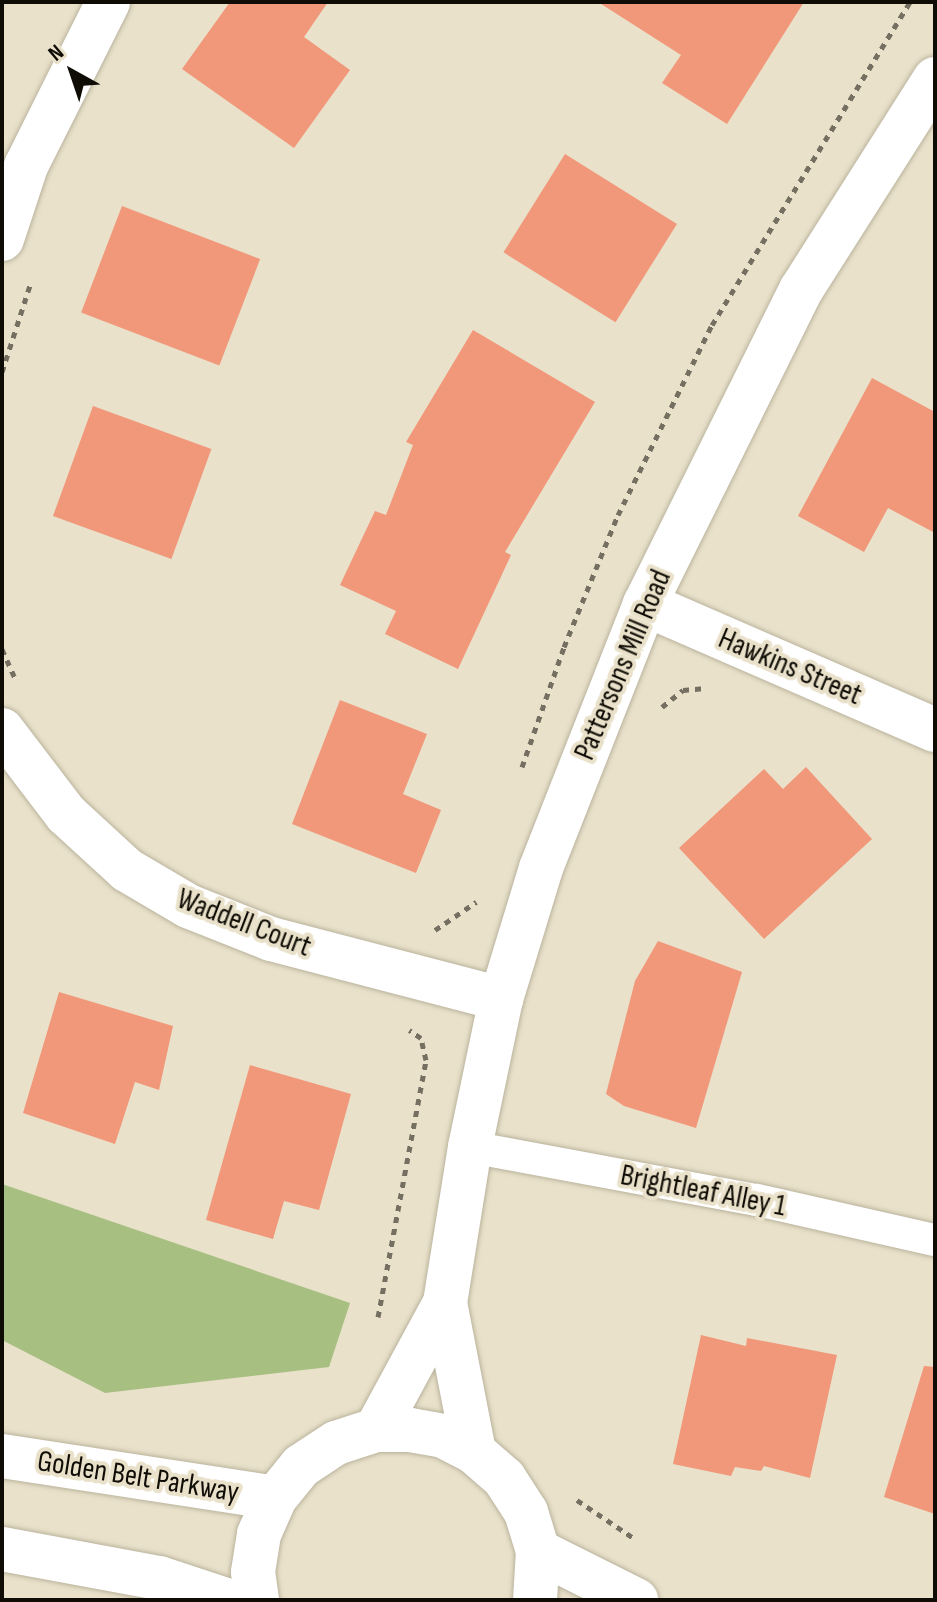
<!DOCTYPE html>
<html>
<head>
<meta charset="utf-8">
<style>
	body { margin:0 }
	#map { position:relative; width:937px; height:1602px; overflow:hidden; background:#e9e1ca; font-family:"Sofia Sans Condensed",sans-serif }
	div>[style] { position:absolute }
	.green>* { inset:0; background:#a8bf82 }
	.building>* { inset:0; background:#f1977a; transform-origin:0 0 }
	.path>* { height:5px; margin-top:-2.5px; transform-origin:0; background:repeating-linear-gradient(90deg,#756f61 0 6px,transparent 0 12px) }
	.roads { filter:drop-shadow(0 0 2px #bab39d) drop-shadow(0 0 2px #bab39d) }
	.service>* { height:32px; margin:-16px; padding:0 16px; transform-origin:16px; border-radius:16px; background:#fff }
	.minor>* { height:44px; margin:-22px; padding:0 22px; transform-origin:22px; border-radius:22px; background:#fff }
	span { translate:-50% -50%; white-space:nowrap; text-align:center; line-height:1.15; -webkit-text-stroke:8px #e9e1ca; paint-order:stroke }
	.street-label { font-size:30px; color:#0f0c05 }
	.frame { position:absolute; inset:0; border:4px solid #0f0c05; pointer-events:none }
	.north { position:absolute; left:32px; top:32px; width:80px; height:80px; -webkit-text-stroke:6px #e9e1ca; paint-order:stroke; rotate:320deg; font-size:22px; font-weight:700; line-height:32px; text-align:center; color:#0f0c05 }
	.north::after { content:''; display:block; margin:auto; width:28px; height:36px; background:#0f0c05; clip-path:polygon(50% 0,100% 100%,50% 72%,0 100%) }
</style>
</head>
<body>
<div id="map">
	<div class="green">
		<div style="clip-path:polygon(2px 1184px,350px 1303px,329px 1367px,105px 1393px,2px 1340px)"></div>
	</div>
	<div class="building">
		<div style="clip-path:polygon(230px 2px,328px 2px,304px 37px,350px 70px,294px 148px,182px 69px)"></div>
		<div style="clip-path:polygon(598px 2px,804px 2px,727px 124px,662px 83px,681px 55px)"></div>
		<div style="left:565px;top:154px;width:132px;height:116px;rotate:32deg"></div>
		<div style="left:122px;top:206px;width:148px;height:114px;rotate:21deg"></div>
		<div style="clip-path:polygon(473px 330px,595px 402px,505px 552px,511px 555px,458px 669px,385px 634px,396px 611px,340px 585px,375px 511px,386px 515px,413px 445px,406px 442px)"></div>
		<div style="clip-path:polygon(872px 378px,935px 412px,935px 533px,888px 508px,864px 552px,798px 516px)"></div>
		<div style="left:93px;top:406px;width:126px;height:117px;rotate:20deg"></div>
		<div style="clip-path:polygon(340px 700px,427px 734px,403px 794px,441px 810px,416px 873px,292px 824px)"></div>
		<div style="clip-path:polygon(806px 767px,872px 839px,764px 939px,679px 848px,764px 769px,783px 789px)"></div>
		<div style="clip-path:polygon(658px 941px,742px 972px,696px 1128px,624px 1106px,606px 1094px,635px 981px)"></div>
		<div style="clip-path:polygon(59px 992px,173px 1026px,159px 1090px,135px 1082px,115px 1144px,23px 1113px)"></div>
		<div style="clip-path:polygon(250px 1065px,351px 1094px,319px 1210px,284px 1201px,273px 1239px,206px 1220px)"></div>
		<div style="clip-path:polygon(701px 1335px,746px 1346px,747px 1338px,837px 1355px,810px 1478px,764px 1466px,761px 1471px,735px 1467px,731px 1476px,673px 1464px)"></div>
		<div style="clip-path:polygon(924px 1366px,935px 1367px,935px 1514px,884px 1497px)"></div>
	</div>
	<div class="path">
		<div style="left:2px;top:372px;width:95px;rotate:-72.1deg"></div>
		<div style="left:2px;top:649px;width:35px;rotate:66deg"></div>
		<div style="left:662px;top:707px;width:27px;rotate:-39deg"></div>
		<div style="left:683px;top:690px;width:23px;rotate:-5deg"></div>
		<div style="left:522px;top:767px;width:127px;rotate:-70.7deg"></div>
		<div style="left:564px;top:647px;width:143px;rotate:-67.8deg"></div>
		<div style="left:618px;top:515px;width:212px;rotate:-63.7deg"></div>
		<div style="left:712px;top:325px;width:379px;rotate:-58.5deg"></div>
		<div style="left:435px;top:930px;width:50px;rotate:-34.3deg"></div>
		<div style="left:378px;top:1317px;width:261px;rotate:-79.4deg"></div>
		<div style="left:426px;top:1060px;width:23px;rotate:-103deg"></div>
		<div style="left:421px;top:1038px;width:14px;rotate:-146deg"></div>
		<div style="left:577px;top:1500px;width:70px;rotate:33.9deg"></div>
	</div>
	<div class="roads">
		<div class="service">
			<div style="left:470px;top:1147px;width:292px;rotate:10.5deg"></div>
			<div style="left:757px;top:1200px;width:182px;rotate:12.7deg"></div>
		</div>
		<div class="minor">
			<div style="left:2px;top:239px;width:77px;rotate:-71.8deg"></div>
			<div style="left:26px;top:166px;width:183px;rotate:-63.4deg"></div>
			<div style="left:645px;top:604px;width:316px;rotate:23.5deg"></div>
			<div style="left:2px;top:730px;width:106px;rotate:52.7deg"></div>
			<div style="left:66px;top:814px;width:83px;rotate:42.6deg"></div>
			<div style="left:127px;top:870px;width:71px;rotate:30.5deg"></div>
			<div style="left:188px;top:906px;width:89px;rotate:21.7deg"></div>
			<div style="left:271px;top:939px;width:238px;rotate:14.6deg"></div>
			<div style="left:376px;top:1430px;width:145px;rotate:-61.5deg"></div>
			<div style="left:474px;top:1452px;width:152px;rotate:-101deg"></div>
			<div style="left:445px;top:1303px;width:158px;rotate:-80.9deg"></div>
			<div style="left:470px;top:1147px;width:151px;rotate:-78.2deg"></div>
			<div style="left:501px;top:999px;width:137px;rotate:-73deg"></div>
			<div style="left:541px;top:868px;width:284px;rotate:-68.5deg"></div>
			<div style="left:645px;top:604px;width:351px;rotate:-63.6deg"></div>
			<div style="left:801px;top:290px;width:250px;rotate:-57.6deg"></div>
			<div style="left:2px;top:1456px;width:276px;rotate:8.7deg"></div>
			<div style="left:2px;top:1549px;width:160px;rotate:10.5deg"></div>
			<div style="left:159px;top:1578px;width:71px;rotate:18.2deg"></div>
			<div style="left:538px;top:1551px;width:110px;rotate:26.6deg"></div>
			<div style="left:257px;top:1600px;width:28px;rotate:-98deg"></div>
			<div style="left:253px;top:1572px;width:38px;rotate:-81deg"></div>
			<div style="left:259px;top:1534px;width:39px;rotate:-66deg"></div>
			<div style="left:275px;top:1498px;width:41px;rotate:-50.9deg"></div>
			<div style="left:301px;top:1466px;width:42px;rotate:-33.3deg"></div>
			<div style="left:336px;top:1443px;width:42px;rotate:-18deg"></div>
			<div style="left:376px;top:1430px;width:34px"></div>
			<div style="left:410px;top:1430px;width:34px;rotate:10deg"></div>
			<div style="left:443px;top:1436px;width:35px;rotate:27deg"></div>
			<div style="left:474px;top:1452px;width:40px;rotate:41deg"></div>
			<div style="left:504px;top:1478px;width:40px;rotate:57.1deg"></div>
			<div style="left:526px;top:1512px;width:41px;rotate:72.9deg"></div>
			<div style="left:538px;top:1551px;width:49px;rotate:93.5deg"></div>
		</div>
	</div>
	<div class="street-label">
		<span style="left:623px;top:665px;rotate:-67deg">Pattersons Mill Road</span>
		<span style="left:790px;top:667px;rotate:23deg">Hawkins Street</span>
		<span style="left:244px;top:923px;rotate:21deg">Waddell Court</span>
		<span style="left:703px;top:1191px;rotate:11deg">Brightleaf Alley 1</span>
		<span style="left:138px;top:1477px;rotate:9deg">Golden Belt Parkway</span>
	</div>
	<div class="frame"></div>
	<div class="north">N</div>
</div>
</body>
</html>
